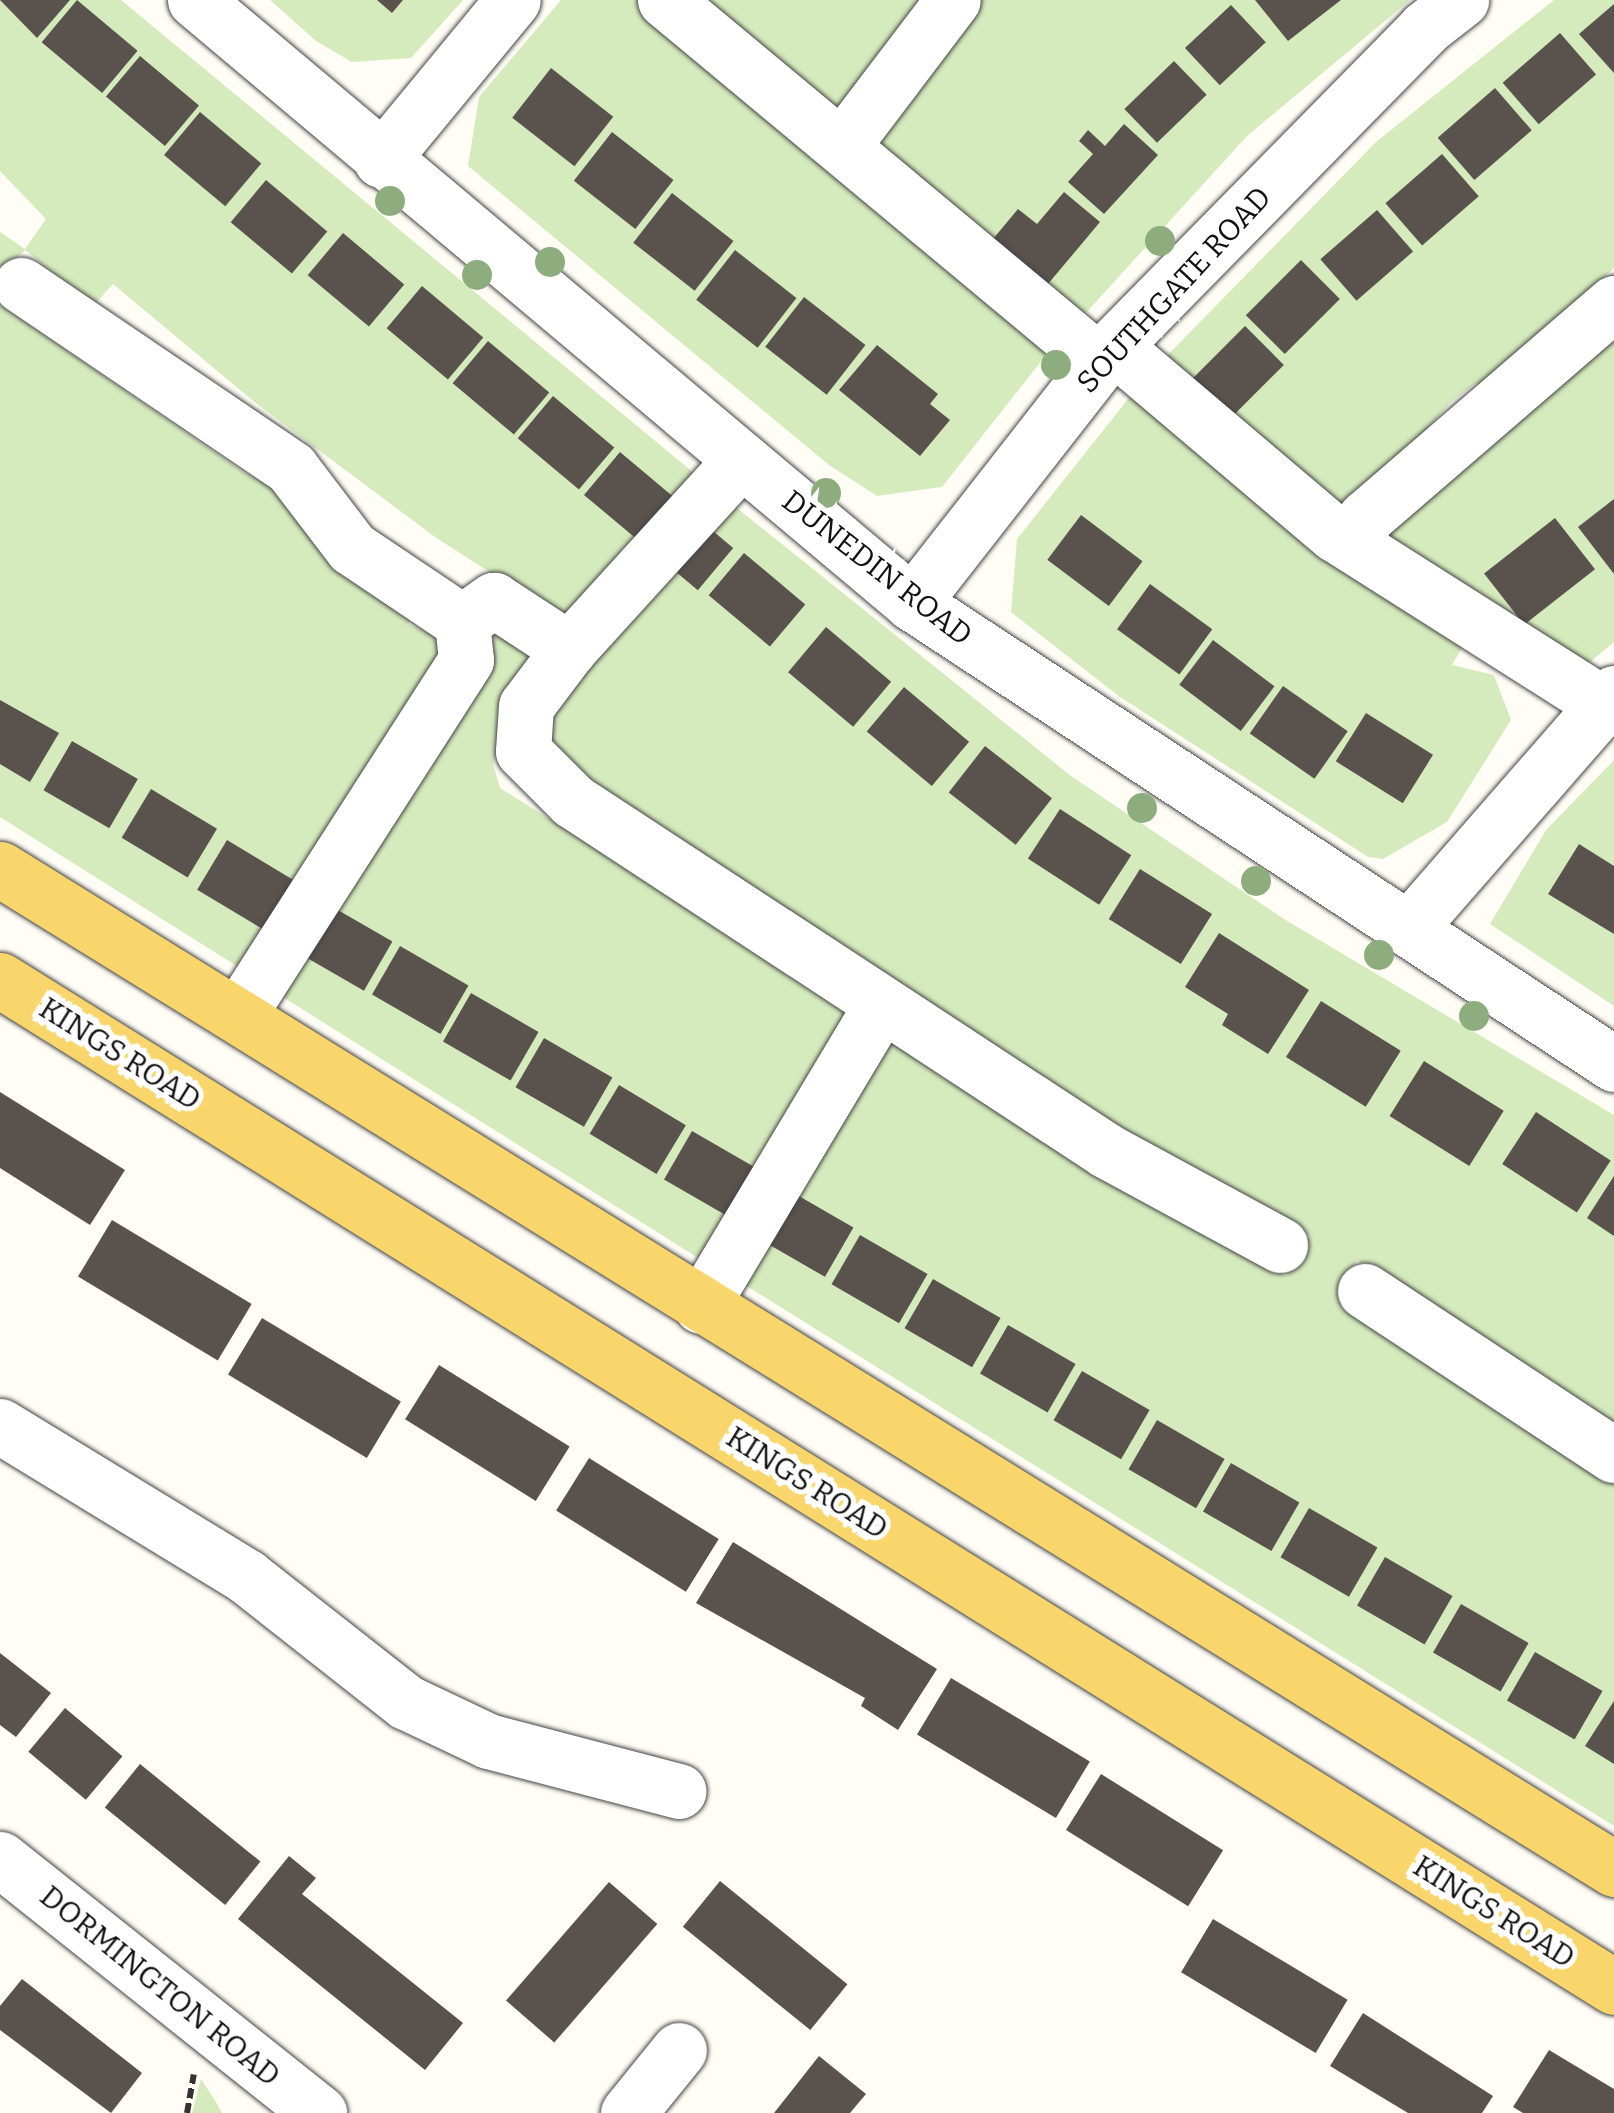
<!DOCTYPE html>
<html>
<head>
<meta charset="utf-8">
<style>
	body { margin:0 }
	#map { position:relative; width:1614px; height:2113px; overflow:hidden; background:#fffdf5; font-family:Bitter,serif }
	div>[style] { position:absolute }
	.green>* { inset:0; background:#d5ebbd }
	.building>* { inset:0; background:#5a524d; transform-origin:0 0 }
	.path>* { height:6px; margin-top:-3px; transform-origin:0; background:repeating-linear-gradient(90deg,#333 0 10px,transparent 0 15px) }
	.roads { filter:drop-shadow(0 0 2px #444) drop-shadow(0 0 2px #444) }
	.minor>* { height:55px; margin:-27.5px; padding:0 27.5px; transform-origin:27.5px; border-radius:27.5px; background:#fff }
	.major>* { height:55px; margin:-27.5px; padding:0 27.5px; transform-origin:27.5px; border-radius:27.5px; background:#f9d66b }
	.trees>* { width:30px; height:30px; margin:-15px; border-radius:50%; background:#8dad7f }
	span { translate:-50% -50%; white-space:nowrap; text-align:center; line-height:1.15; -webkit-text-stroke:10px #fff; paint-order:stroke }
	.street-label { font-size:30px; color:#111 }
</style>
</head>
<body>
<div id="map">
	<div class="green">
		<div style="clip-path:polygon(0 0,121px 0,705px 482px,575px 627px,435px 537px,257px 404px,113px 284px,94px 305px,25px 250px,0 273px,0 232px,25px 249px,46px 219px,0 171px)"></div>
		<div style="clip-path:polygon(270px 0,463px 0,411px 58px,352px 62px,316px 41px)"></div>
		<div style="clip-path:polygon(561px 0,648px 0,1050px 350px,942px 487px,877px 496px,829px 465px,468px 166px,479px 97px)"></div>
		<div style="clip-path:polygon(688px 0,927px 0,881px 65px,829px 115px)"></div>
		<div style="clip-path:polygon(974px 0,1410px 0,1248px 135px,1073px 327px,882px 168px,870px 128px)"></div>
		<div style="clip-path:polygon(1554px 0,1614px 0,1614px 268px,1483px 389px,1476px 383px,1451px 402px,1342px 524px,1155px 368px,1376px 142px)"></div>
		<div style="clip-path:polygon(0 305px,243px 472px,283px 492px,413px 616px,408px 624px,445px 640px,451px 652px,243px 970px,0 817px)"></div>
		<div style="clip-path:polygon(1614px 335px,1614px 642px,1578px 672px,1386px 549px,1378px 524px)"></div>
		<div style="clip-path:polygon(1140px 384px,1472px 630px,1452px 665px,1494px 675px,1511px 720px,1447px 822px,1383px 859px,1368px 857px,1120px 697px,1011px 612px,1017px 539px)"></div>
		<div style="clip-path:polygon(722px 496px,1071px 776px,1284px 919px,1614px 1115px,1614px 1430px,1357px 1260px,1345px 1279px,1367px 1326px,1614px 1477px,1614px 1826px,729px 1275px,878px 1028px,1286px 1276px,1310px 1236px,1142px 1143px,533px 742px,535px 714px)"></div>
		<div style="clip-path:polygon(506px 620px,541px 648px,514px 699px,493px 764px,500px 788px,856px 1012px,711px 1266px,267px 987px)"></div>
		<div style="clip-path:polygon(1614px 760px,1614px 1006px,1490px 924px,1546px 830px)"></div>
		<div style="clip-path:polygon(201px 2079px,216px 2102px,222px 2113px,192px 2113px)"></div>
	</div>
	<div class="building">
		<div style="clip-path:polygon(0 0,70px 0,37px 38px)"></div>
		<div style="left:77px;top:0;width:79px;height:55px;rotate:40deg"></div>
		<div style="clip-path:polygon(377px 0,403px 0,392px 13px)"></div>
		<div style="clip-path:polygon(1255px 0,1341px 0,1288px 41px)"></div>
		<div style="clip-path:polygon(1614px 4px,1614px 73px,1579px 34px)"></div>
		<div style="left:1231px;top:5px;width:51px;height:63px;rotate:47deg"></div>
		<div style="left:1560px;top:33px;width:55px;height:76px;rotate:49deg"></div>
		<div style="left:140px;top:56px;width:77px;height:53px;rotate:40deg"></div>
		<div style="left:1174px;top:61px;width:47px;height:69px;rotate:46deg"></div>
		<div style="left:551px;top:68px;width:79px;height:63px;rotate:38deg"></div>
		<div style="left:1495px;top:88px;width:56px;height:76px;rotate:49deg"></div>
		<div style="left:200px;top:112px;width:80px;height:56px;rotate:40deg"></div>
		<div style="clip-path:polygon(1124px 124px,1158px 155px,1104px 214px,1068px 182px,1093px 154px,1079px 141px,1088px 130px,1105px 146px)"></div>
		<div style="left:612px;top:132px;width:78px;height:62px;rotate:38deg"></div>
		<div style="left:1442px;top:154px;width:56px;height:75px;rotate:49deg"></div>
		<div style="left:266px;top:180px;width:80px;height:55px;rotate:40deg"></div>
		<div style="clip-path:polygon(1064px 192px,1100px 222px,1048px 284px,993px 239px,1018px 209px,1037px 224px)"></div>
		<div style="left:672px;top:193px;width:78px;height:63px;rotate:38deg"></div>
		<div style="left:1377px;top:210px;width:55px;height:75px;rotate:49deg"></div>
		<div style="left:343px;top:233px;width:80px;height:55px;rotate:40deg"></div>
		<div style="left:735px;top:250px;width:78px;height:63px;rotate:38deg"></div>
		<div style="left:1301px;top:260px;width:55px;height:78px;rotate:45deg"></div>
		<div style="left:422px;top:286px;width:80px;height:55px;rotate:40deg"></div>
		<div style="left:804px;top:297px;width:78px;height:63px;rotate:38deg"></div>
		<div style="left:1245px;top:326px;width:55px;height:78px;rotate:45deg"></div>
		<div style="left:488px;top:341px;width:80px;height:55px;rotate:40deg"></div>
		<div style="clip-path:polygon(877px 345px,938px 394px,930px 404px,950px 420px,920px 456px,839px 390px)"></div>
		<div style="left:553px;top:396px;width:80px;height:55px;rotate:40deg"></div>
		<div style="left:620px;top:452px;width:80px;height:56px;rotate:40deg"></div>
		<div style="clip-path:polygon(1614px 499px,1614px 574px,1578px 527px)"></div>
		<div style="left:1081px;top:515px;width:77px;height:56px;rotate:37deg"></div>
		<div style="left:1555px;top:518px;width:65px;height:90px;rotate:52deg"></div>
		<div style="left:701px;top:521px;width:42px;height:55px;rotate:40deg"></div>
		<div style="left:744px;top:553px;width:80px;height:55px;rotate:40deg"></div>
		<div style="left:1150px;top:584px;width:77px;height:56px;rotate:36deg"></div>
		<div style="left:826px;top:627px;width:85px;height:59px;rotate:40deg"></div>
		<div style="left:1213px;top:640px;width:77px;height:56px;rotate:37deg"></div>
		<div style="left:1283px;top:686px;width:79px;height:58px;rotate:35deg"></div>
		<div style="left:904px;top:687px;width:85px;height:58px;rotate:40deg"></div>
		<div style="clip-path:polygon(0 700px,59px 733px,30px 782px,0 764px)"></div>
		<div style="left:1366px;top:713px;width:79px;height:57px;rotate:32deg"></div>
		<div style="left:72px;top:741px;width:76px;height:57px;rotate:30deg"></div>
		<div style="left:985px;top:746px;width:85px;height:59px;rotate:38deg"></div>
		<div style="left:151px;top:789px;width:77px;height:57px;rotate:31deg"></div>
		<div style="left:1060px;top:809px;width:85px;height:59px;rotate:33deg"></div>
		<div style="left:227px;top:840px;width:77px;height:58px;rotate:31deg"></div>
		<div style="clip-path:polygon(1579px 844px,1614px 866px,1614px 934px,1548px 894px)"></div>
		<div style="left:1140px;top:869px;width:85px;height:59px;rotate:32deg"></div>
		<div style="left:324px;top:902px;width:79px;height:57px;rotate:30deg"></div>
		<div style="clip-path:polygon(1219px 933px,1309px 990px,1268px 1054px,1222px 1025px,1228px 1014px,1185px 987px)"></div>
		<div style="left:400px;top:946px;width:79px;height:56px;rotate:30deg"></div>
		<div style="left:471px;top:993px;width:78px;height:56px;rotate:30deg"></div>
		<div style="left:1321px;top:1001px;width:94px;height:66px;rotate:32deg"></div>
		<div style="left:544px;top:1038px;width:79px;height:57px;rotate:30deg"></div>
		<div style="left:1424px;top:1061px;width:94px;height:65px;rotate:32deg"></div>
		<div style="left:619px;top:1085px;width:78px;height:57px;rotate:31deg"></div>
		<div style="clip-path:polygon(0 1092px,125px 1170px,90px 1225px,0 1168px)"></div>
		<div style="left:1536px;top:1112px;width:89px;height:62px;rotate:33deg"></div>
		<div style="left:692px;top:1131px;width:78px;height:56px;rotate:30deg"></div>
		<div style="clip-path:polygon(1614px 1176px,1614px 1236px,1587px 1218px)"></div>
		<div style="left:785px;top:1188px;width:79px;height:57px;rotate:30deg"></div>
		<div style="left:112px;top:1220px;width:163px;height:66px;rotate:31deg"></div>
		<div style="left:860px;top:1235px;width:78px;height:57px;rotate:30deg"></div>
		<div style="left:933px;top:1279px;width:78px;height:57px;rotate:30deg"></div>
		<div style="left:262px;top:1318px;width:162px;height:66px;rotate:31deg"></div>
		<div style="left:1008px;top:1325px;width:78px;height:56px;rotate:30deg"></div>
		<div style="left:439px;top:1365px;width:154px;height:64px;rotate:32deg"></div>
		<div style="left:1082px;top:1371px;width:78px;height:57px;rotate:30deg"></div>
		<div style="left:1157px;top:1420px;width:78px;height:57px;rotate:30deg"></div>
		<div style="left:589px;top:1458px;width:153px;height:62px;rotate:32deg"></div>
		<div style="left:1231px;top:1463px;width:79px;height:56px;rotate:30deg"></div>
		<div style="left:1309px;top:1508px;width:79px;height:57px;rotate:30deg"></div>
		<div style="clip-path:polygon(733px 1542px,937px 1669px,898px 1730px,861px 1706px,865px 1698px,696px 1603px)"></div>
		<div style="left:1385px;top:1557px;width:78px;height:56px;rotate:30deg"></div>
		<div style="left:1461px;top:1604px;width:78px;height:56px;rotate:30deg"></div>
		<div style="left:1535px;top:1652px;width:78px;height:56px;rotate:30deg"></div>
		<div style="clip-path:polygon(0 1653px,51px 1693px,16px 1737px,0 1725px)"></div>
		<div style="left:951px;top:1678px;width:162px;height:66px;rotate:31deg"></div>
		<div style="clip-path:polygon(1614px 1701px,1614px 1764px,1585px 1746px)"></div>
		<div style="left:65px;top:1708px;width:75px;height:57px;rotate:40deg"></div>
		<div style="left:140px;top:1764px;width:155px;height:56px;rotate:39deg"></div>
		<div style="left:1101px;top:1774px;width:144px;height:66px;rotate:32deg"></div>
		<div style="clip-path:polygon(289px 1856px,316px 1878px,302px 1894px,463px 2023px,425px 2070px,238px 1919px)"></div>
		<div style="left:720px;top:1881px;width:164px;height:59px;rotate:39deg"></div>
		<div style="left:609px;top:1882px;width:64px;height:157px;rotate:41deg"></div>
		<div style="left:1213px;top:1919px;width:157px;height:62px;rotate:31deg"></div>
		<div style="clip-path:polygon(22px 1979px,142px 2073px,111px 2113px,0 2030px,0 2006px)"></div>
		<div style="clip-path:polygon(1363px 2013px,1493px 2096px,1482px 2113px,1408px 2113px,1330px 2066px)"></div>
		<div style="clip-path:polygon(1549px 2050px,1614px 2089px,1614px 2113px,1523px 2113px,1513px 2107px)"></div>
		<div style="clip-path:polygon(819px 2056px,866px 2094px,850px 2113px,774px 2113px)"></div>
	</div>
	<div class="path">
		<div style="left:187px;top:2113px;width:39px;rotate:-80deg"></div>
	</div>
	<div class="roads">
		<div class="minor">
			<div style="left:195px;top:0;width:937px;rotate:40.06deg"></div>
			<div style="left:912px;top:603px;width:840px;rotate:33.29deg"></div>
			<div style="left:665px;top:0;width:567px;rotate:39.78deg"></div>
			<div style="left:842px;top:146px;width:183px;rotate:-52.8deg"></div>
			<div style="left:381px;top:160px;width:207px;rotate:-50.5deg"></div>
			<div style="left:21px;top:285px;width:326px;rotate:34.1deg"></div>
			<div style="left:291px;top:468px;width:101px;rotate:52.7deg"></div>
			<div style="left:352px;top:548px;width:133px;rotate:33.9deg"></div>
			<div style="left:462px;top:622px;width:38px;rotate:84deg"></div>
			<div style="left:466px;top:660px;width:421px;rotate:122.7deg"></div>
			<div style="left:1113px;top:346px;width:291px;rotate:40.3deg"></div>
			<div style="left:1335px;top:534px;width:314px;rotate:32.4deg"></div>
			<div style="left:1356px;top:542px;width:26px;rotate:-69deg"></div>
			<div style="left:1365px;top:518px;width:329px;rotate:-40.8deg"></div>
			<div style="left:912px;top:603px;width:326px;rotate:-52deg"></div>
			<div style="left:1113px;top:346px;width:445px;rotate:-45.5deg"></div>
			<div style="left:1425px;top:28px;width:46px;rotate:-37.9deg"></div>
			<div style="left:462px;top:622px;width:39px;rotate:-35deg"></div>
			<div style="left:494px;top:600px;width:90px;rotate:33.2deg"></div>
			<div style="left:569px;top:649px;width:71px;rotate:127deg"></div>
			<div style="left:526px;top:706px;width:45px;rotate:93.8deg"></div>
			<div style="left:523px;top:751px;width:71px;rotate:45deg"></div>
			<div style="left:573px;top:801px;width:638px;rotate:33.24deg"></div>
			<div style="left:1107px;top:1151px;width:197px;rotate:28.5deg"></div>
			<div style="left:569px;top:649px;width:256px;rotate:-47.7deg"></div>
			<div style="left:1409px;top:928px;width:312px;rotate:-48.9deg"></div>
			<div style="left:1365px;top:1291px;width:298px;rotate:33.4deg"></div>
			<div style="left:701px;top:1306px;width:352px;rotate:-59.1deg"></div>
			<div style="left:0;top:1426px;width:289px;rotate:31.4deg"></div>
			<div style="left:247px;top:1577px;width:202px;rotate:38.2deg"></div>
			<div style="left:406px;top:1702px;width:91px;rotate:25.4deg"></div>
			<div style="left:488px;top:1741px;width:197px;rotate:14.7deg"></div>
			<div style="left:0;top:1859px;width:408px;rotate:38.5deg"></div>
			<div style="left:628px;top:2113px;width:81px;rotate:-51deg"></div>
		</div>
		<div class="major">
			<div style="left:0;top:869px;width:1899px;rotate:31.78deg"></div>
			<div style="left:0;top:980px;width:1902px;rotate:31.96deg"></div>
		</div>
	</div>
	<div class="trees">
		<div style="left:390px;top:201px"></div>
		<div style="left:1160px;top:241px"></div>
		<div style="left:550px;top:262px"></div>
		<div style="left:477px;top:275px"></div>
		<div style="left:1056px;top:365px"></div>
		<div style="left:826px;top:493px"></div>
		<div style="left:1142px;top:808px"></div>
		<div style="left:1256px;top:881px"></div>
		<div style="left:1379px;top:955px"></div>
		<div style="left:1474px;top:1016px"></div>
	</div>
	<div class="street-label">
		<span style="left:1174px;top:290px;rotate:-47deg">SOUTHGATE ROAD</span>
		<span style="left:877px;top:568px;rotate:38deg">DUNEDIN ROAD</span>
		<span style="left:120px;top:1054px;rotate:32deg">KINGS ROAD</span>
		<span style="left:807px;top:1483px;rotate:32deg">KINGS ROAD</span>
		<span style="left:1494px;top:1912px;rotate:32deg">KINGS ROAD</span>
		<span style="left:160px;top:1986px;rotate:39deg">DORMINGTON ROAD</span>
	</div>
</div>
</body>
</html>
